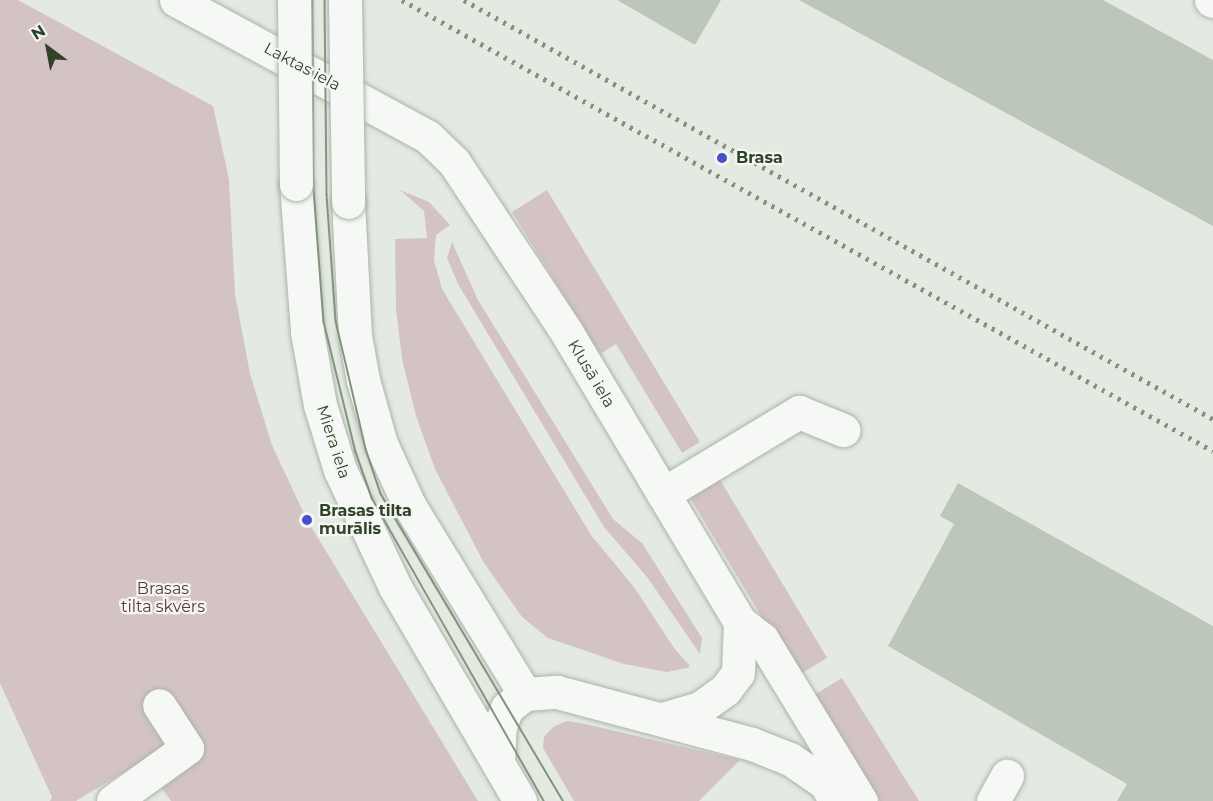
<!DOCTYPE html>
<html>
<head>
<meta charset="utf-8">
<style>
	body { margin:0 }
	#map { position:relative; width:1213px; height:801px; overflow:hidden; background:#e4eae2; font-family:Montserrat,sans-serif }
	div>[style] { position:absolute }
	.green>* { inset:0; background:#d4c3c5; transform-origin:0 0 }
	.building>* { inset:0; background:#bdc7b9 }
	.roads { filter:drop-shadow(0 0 2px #aab4a7) drop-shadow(0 0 2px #aab4a7) }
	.minor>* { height:33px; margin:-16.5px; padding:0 16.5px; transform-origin:16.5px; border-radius:16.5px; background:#f6f8f5 }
	.tram>* { height:1.5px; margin:-0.75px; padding:0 0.75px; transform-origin:0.75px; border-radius:0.75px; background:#82947c }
	.rail>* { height:4.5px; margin-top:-2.25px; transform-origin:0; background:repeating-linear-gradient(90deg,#82947c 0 3px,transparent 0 9px) }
	.bridges { filter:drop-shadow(0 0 2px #aab4a7) drop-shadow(0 0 2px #aab4a7) }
	.minor-bridge>* { height:33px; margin:-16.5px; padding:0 16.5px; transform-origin:16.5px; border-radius:16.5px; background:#f6f8f5 }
	.dots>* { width:16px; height:16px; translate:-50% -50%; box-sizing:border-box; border:3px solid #f3f7f2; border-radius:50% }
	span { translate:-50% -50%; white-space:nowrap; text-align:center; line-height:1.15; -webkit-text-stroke:4.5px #f3f7f2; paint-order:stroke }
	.street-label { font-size:16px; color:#30422a }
	.poi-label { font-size:16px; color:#30422a; font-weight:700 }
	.left { translate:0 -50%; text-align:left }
	.park-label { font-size:16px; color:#5d383a }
	.north { position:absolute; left:18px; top:18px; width:60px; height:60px; -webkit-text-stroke:4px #f3f7f2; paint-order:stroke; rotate:328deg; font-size:16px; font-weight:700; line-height:24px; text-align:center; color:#30422a }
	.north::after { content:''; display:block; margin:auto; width:21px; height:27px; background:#30422a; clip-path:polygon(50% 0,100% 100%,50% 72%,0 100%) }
</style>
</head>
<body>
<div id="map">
	<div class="green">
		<div style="clip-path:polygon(0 0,18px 0,213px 106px,229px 179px,235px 294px,250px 374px,272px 445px,307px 520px,478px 801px,171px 801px,142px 761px,76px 801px,50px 801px,52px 797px,0 683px)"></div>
		<div style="clip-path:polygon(400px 190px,429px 202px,450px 225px,436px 235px,434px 260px,442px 289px,591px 535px,634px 587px,674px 648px,690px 666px,687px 668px,667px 672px,624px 664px,548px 638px,522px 617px,484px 563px,435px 469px,416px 416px,402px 359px,396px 308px,395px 239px,427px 238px,424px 211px)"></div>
		<div style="clip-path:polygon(547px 190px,700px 442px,682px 453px,616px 344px,600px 354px,512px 212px)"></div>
		<div style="clip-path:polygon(452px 242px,478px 300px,613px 519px,642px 543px,702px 638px,700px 654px,647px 577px,604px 527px,458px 284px,447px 258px)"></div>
		<div style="left:719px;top:478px;width:210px;height:35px;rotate:59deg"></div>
		<div style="clip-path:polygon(842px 678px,919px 801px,880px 801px,844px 743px,809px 698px)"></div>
		<div style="clip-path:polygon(567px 721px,585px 724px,740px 760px,699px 801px,574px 801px,543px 748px,544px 737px,553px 727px)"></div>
	</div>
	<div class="building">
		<div style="clip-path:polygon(617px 0,721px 0,695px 45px)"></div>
		<div style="clip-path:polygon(799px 0,1103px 0,1213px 60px,1213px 226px)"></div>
		<div style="clip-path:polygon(958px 483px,1213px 626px,1213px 801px,1117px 801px,1127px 784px,888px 646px,954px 524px,940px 516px)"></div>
	</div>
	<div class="roads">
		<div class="minor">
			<div style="left:176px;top:0;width:285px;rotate:28.5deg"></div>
			<div style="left:427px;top:136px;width:37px;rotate:44deg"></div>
			<div style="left:454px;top:162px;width:205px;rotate:56.5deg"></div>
			<div style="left:567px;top:333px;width:337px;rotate:59.1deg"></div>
			<div style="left:740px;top:622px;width:28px;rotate:38deg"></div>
			<div style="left:762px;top:639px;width:190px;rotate:58.6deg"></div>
			<div style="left:1211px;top:0;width:2px;rotate:27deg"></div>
			<div style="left:296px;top:184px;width:148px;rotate:85.7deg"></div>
			<div style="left:307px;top:332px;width:74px;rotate:79.9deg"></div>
			<div style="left:320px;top:405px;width:68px;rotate:72.9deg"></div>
			<div style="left:340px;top:470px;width:129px;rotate:64.8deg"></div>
			<div style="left:395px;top:587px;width:248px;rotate:59.7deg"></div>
			<div style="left:348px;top:202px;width:134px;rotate:87deg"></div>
			<div style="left:355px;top:336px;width:45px;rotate:79.7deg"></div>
			<div style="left:363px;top:380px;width:66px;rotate:74.3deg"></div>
			<div style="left:381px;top:444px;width:67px;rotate:65.3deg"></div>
			<div style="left:409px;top:505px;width:222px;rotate:58.5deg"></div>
			<div style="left:663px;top:494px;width:159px;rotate:-31.1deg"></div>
			<div style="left:799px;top:412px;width:48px;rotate:22.2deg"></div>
			<div style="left:662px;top:719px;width:40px;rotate:-16deg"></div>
			<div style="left:700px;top:708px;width:31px;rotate:-36deg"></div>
			<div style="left:725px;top:690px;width:21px;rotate:-53deg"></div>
			<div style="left:738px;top:673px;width:51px;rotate:-87.8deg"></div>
			<div style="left:498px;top:761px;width:35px;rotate:-87deg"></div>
			<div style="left:500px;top:726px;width:19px;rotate:-69deg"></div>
			<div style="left:507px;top:708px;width:23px;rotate:-38deg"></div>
			<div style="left:525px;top:694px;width:32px;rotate:-4deg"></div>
			<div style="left:557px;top:692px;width:202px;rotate:14.9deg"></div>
			<div style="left:752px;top:744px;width:41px;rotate:21.5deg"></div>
			<div style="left:790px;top:759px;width:42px;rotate:34.4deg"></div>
			<div style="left:825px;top:783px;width:21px;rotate:59deg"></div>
			<div style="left:113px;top:801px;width:91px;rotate:-35.6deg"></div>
			<div style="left:187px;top:748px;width:51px;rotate:-123.1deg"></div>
			<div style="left:993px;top:801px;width:29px;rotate:-61deg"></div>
		</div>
	</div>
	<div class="tram">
		<div style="left:313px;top:0;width:190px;rotate:89.7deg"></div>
		<div style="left:314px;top:190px;width:132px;rotate:85.7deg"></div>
		<div style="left:324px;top:322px;width:134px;rotate:76.2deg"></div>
		<div style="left:356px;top:452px;width:49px;rotate:70.8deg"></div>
		<div style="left:372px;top:498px;width:348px;rotate:60.4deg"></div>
		<div style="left:325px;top:0;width:195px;rotate:89.4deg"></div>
		<div style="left:327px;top:195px;width:126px;rotate:85.9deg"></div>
		<div style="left:336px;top:321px;width:131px;rotate:76.8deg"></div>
		<div style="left:366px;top:449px;width:47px;rotate:71.6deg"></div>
		<div style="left:381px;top:494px;width:357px;rotate:59.3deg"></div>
	</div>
	<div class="rail">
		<div style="left:402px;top:0;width:928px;rotate:29.08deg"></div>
		<div style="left:464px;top:0;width:858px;rotate:29.22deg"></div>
	</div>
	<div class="bridges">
		<div class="minor-bridge">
			<div style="left:294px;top:0;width:184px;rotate:89.4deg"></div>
			<div style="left:345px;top:0;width:202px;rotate:89.1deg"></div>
		</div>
	</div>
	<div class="dots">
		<div style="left:722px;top:158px;background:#4a4ecc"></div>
		<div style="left:307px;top:520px;background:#4a4ecc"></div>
	</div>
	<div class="street-label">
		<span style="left:302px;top:67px;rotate:28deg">Laktas iela</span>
		<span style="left:591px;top:374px;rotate:59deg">Klusā iela</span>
		<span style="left:333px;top:442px;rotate:72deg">Miera iela</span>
	</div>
	<div class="poi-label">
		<span class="left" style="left:736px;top:158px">Brasa</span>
		<span class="left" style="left:319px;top:520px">Brasas tilta<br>murālis</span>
	</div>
	<div class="park-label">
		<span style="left:163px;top:598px">Brasas<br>tilta skvērs</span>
	</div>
	<div class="north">N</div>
</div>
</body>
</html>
